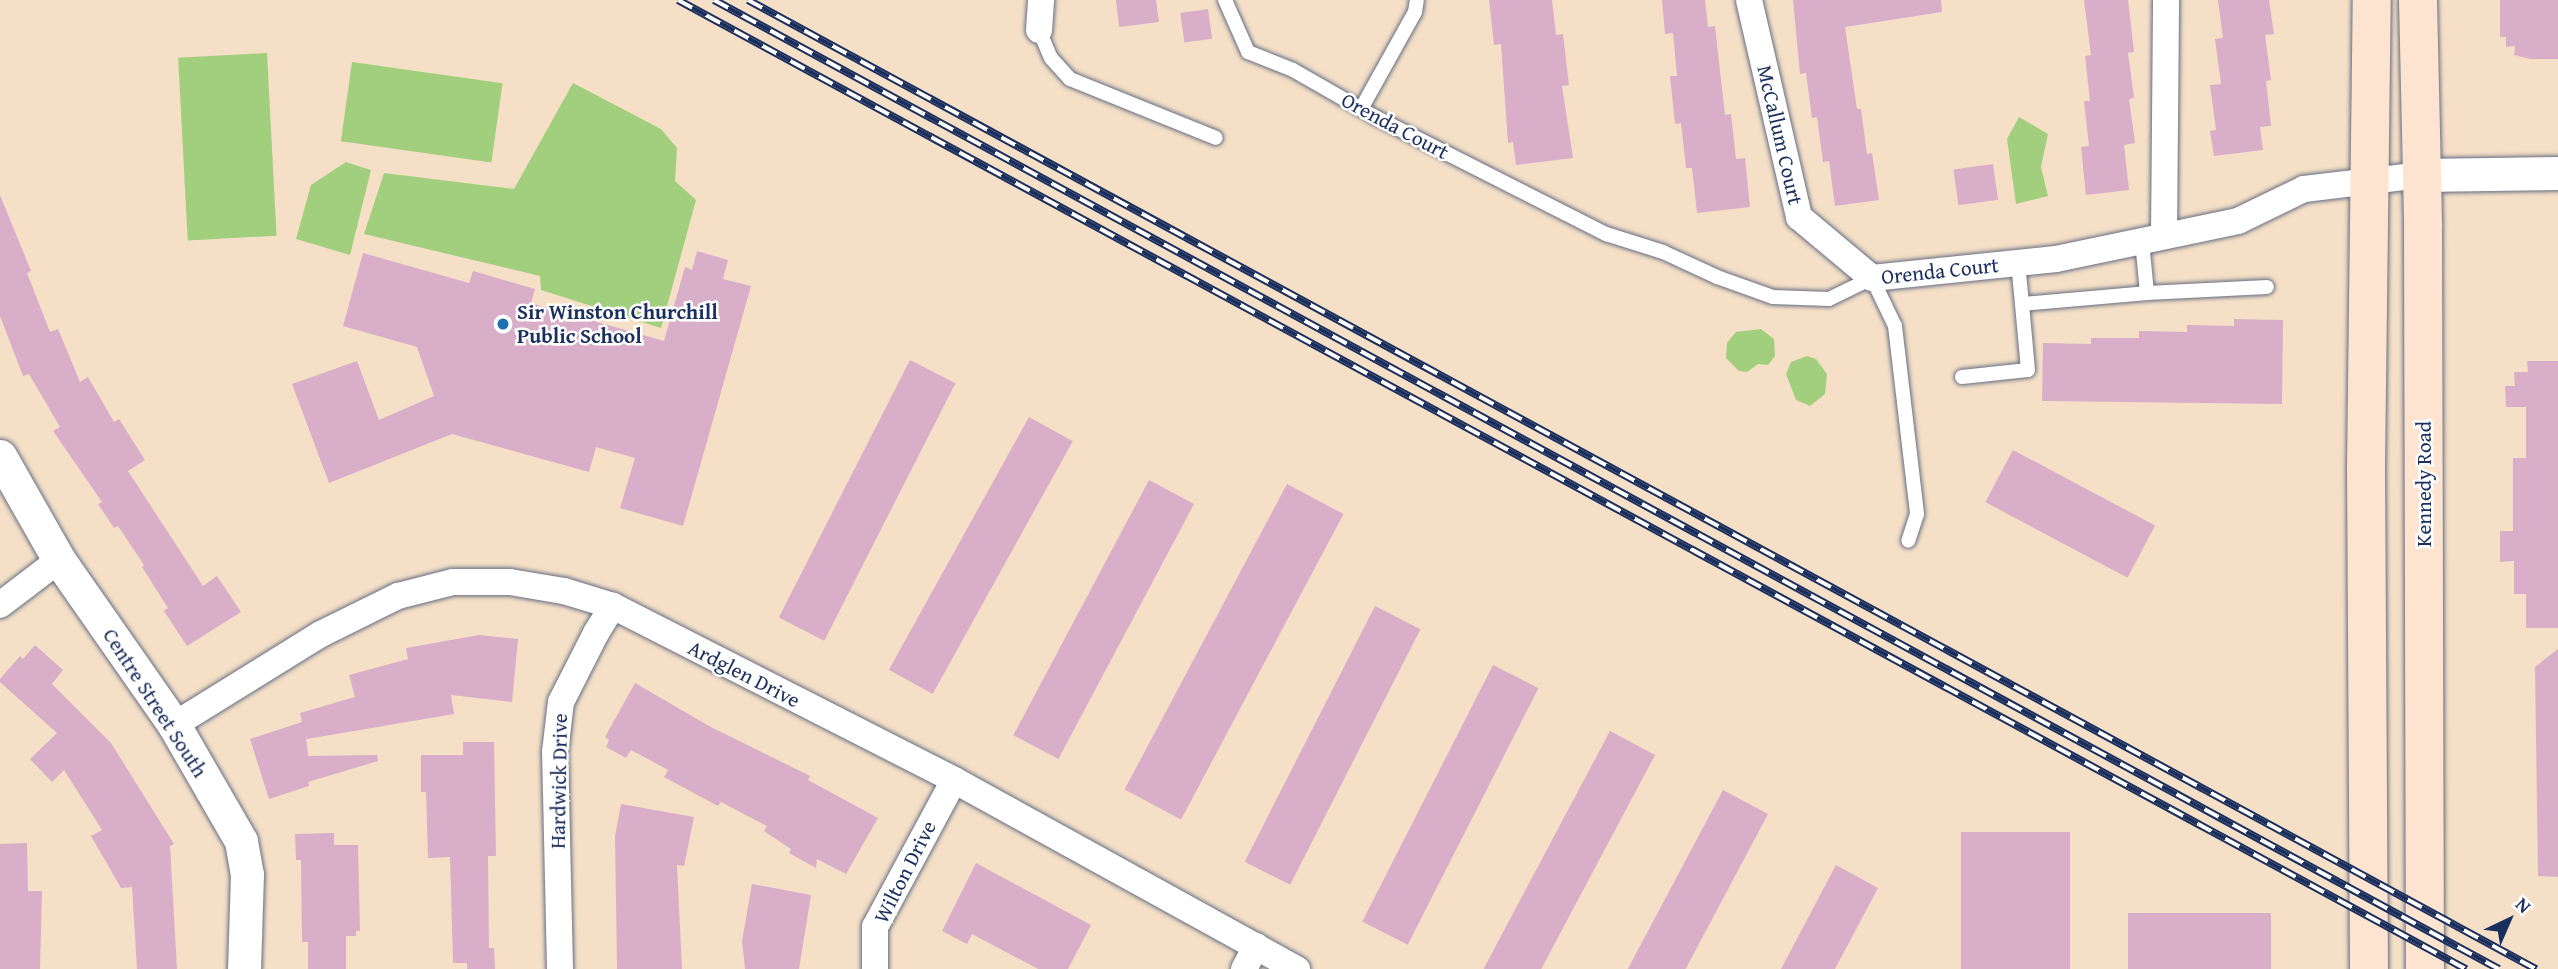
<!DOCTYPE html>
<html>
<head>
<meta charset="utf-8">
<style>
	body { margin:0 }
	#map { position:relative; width:2558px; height:969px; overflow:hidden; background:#f5e0c7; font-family:"Gentium Book Plus",serif }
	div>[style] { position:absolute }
	.green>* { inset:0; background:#a2cf7d; transform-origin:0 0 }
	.building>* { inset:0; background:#d8aec9; transform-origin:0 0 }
	.roads { filter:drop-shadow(0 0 2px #676d83) drop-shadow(0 0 2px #676d83) }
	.service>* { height:14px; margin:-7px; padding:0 7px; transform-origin:7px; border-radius:7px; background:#fff }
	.minor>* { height:26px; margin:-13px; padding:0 13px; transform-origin:13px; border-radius:13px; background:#fff }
	.tertiary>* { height:33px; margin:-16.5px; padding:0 16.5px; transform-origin:16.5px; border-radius:16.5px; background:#fff }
	.secondary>* { height:38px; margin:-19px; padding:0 19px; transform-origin:19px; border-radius:19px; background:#fde4d1 }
	.rail>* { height:8px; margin-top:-4px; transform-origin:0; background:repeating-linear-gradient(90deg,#fff 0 16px,#1b2f5e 0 32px); box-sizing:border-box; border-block:2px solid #1b2f5e }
	.dots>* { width:19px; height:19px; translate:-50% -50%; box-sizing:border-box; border:4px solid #fff; border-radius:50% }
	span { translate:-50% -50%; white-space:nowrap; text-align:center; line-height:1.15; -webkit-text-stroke:5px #fff; paint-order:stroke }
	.street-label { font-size:21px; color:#1b2f5e }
	.poi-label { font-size:21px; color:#1b2f5e; font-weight:700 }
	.left { translate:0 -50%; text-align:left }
	.north { position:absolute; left:2474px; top:885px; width:70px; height:70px; -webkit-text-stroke:5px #fff; paint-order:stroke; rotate:44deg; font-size:19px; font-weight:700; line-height:28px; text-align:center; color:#1b2f5e }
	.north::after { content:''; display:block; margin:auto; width:24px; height:32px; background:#1b2f5e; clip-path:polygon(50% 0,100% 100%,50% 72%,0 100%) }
</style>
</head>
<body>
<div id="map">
	<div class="green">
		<div style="left:267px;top:53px;width:183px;height:89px;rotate:87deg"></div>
		<div style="left:352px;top:62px;width:152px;height:80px;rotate:8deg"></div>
		<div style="clip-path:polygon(573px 83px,661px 129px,677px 148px,675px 181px,696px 200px,661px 328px,541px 290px,540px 276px,364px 234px,384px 173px,514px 189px)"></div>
		<div style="clip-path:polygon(2019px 117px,2048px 134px,2041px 167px,2048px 196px,2016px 204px,2007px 139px)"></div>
		<div style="clip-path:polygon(346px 162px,371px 170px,350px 255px,296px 239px,311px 185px)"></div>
		<div style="clip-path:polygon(1761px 329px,1774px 339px,1775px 356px,1768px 365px,1758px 364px,1747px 372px,1739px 371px,1726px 358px,1727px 343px,1736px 332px)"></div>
		<div style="clip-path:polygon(1807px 356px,1816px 359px,1827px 374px,1825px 394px,1810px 406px,1796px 400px,1786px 374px,1791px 362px)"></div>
	</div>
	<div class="building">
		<div style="clip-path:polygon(1116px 0,1156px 0,1159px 22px,1119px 27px)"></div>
		<div style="clip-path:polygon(1489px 0,1552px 0,1556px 35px,1563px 34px,1569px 85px,1562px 86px,1573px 158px,1516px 165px,1513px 142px,1508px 143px,1501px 44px,1494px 45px)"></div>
		<div style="clip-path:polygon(1662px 0,1705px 0,1708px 27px,1715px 26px,1725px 115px,1731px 114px,1736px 159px,1745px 158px,1750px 207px,1697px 213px,1692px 168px,1686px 168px,1681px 123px,1675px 124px,1670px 76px,1677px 76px,1673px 33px,1665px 34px)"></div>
		<div style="clip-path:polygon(1793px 0,1941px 0,1942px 12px,1845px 27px,1857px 109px,1861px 109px,1867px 154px,1872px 153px,1879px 200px,1835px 206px,1829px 161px,1823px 162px,1817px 117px,1812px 118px,1806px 73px,1800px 74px)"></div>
		<div style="clip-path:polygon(2084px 0,2128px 0,2134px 52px,2128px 53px,2134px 98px,2129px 99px,2135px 143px,2124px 145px,2129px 190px,2086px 195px,2081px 147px,2089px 146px,2084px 101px,2090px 101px,2085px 56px,2091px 55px)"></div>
		<div style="clip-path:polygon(2218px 0,2269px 0,2274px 34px,2265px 35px,2271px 80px,2266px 81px,2271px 126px,2260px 127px,2263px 150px,2214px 156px,2210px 131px,2216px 130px,2210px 85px,2221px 84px,2215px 39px,2223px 38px)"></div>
		<div style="clip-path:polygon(2500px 0,2558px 0,2558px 59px,2530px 59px,2514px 55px,2515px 46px,2506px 47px,2506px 37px,2500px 37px)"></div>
		<div style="left:1208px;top:9px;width:30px;height:28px;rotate:82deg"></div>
		<div style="left:1993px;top:164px;width:36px;height:40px;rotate:82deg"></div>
		<div style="clip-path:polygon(0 195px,31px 271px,27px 273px,50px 332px,58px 329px,80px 382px,88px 377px,114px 422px,119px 419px,145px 460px,128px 471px,203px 586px,217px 576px,241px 612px,187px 646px,164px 611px,168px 608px,142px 567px,144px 565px,118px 526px,114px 528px,98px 504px,102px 502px,53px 431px,60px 427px,29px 374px,23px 376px,0 316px)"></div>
		<div style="clip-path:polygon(697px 251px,728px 260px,723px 279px,751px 286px,683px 526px,620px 508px,635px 458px,596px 447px,589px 472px,452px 434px,329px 483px,292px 384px,357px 361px,379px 420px,434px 396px,417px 347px,343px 326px,363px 253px,469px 283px,473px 271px,535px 289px,531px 303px,664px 341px,685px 267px,692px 270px)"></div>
		<div style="clip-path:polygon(2234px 319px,2283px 320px,2282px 404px,2042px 401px,2043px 343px,2091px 344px,2091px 338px,2139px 338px,2139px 331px,2187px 332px,2187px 325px,2234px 326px)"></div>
		<div style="left:910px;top:360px;width:51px;height:289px;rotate:27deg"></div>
		<div style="clip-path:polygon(2527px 361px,2558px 361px,2558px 628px,2526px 628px,2526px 594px,2514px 594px,2514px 561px,2500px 562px,2500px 531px,2513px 531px,2513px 458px,2526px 458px,2526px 407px,2506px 407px,2505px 386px,2515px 386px,2514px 372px,2528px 372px)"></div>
		<div style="left:1029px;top:417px;width:50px;height:289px;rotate:29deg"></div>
		<div style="left:2013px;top:450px;width:161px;height:59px;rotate:28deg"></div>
		<div style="left:1149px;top:480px;width:51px;height:289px;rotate:28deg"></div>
		<div style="left:1287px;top:484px;width:64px;height:346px;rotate:28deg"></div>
		<div style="left:1375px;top:606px;width:51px;height:287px;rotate:27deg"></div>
		<div style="clip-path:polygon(479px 635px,518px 639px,512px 702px,451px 695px,454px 714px,307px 739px,306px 735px,308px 756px,377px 755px,378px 761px,308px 782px,309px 786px,269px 799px,250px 739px,302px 722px,300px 713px,355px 697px,349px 675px,408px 659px,406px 648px)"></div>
		<div style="clip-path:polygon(35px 645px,63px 670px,52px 684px,111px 743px,174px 844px,170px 846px,177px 969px,137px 969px,132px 887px,121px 888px,91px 836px,102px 830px,64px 770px,52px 782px,30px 759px,57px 733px,0 682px,0 679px,20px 656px,23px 659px)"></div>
		<div style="clip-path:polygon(2558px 649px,2558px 877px,2538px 876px,2535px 667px)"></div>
		<div style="left:1493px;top:665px;width:51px;height:288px;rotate:27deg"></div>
		<div style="clip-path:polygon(635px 683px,709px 726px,810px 776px,808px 780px,878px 818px,846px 874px,817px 859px,816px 868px,789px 853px,791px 849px,764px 831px,767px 826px,721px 802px,718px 806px,664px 777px,668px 770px,631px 750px,626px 758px,606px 747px,609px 740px,605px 737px)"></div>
		<div style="left:1610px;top:731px;width:51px;height:269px;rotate:28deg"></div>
		<div style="clip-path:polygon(463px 742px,494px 742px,496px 856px,488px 856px,489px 948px,494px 948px,495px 969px,467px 969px,467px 963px,453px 963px,450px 857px,428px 858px,426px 792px,421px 792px,421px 755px,463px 755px)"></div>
		<div style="left:1723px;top:790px;width:51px;height:203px;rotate:28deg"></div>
		<div style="clip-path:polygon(621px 804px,694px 817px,684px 866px,677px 865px,682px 969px,617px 969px,615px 836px)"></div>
		<div style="left:1961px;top:832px;width:109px;height:137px"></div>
		<div style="clip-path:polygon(334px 833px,334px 845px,358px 845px,360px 931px,356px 931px,356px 936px,346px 936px,346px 969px,308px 969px,308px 942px,302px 942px,301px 860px,296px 860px,295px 834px)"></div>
		<div style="clip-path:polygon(27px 843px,28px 891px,42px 891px,40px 969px,0 969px,0 844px)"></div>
		<div style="clip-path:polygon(976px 863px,1091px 925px,1068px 969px,1038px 969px,972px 934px,967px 944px,942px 931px)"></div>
		<div style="clip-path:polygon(1836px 865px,1878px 888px,1835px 969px,1781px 969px)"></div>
		<div style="clip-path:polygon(752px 884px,811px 895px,799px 969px,745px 969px,742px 941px)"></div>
		<div style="left:2271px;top:913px;width:56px;height:143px;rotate:90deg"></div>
	</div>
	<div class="roads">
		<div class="service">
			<div style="left:1225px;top:0;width:57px;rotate:66.1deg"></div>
			<div style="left:1248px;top:52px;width:48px;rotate:21.8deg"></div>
			<div style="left:1293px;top:70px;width:95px;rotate:29.8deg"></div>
			<div style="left:1375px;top:117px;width:259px;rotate:26.9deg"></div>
			<div style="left:1606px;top:234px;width:60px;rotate:17.5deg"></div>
			<div style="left:1663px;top:252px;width:60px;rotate:24.8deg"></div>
			<div style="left:1717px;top:277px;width:59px;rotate:19.7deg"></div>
			<div style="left:1773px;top:297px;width:56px;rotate:2deg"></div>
			<div style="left:1829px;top:299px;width:48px;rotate:-26deg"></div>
			<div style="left:1872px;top:278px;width:53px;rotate:64.4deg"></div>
			<div style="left:1895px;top:326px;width:189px;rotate:83.3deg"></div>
			<div style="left:1917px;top:514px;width:28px;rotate:108deg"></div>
			<div style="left:1039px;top:30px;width:30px;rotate:67deg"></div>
			<div style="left:1051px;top:58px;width:28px;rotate:48deg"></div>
			<div style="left:1070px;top:79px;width:157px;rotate:22deg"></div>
			<div style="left:1361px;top:109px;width:111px;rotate:-60.9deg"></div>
			<div style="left:1415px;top:12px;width:12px;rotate:-81deg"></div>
			<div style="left:2142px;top:241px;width:52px;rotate:84.5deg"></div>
			<div style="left:2147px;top:293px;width:120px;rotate:-2.9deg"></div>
			<div style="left:2018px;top:263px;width:41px;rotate:84.4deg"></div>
			<div style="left:1962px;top:377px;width:66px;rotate:-6.1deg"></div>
			<div style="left:2028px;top:370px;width:66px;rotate:-95.2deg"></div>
			<div style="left:2022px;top:304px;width:125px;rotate:-5deg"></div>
		</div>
		<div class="minor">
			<div style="left:1749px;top:0;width:223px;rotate:77deg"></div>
			<div style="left:1799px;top:217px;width:95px;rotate:39.9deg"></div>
			<div style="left:1872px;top:278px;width:185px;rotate:-5.9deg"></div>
			<div style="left:2056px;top:259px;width:186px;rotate:-11.8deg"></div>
			<div style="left:2238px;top:221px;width:73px;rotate:-25.9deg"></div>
			<div style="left:2304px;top:189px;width:119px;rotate:-6.8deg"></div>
			<div style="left:1039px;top:30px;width:30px;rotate:-86deg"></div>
			<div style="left:2164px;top:236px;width:236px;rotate:-89.5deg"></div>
			<div style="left:0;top:605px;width:74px;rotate:-37.3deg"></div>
			<div style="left:174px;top:725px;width:173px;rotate:-31.8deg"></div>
			<div style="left:321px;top:634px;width:86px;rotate:-26.3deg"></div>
			<div style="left:398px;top:596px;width:57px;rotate:-14.3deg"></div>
			<div style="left:453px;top:582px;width:57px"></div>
			<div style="left:510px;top:582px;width:55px;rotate:9.5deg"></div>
			<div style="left:564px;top:591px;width:51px;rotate:17deg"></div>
			<div style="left:613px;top:606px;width:383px;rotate:27deg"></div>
			<div style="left:954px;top:780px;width:392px;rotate:28.9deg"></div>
			<div style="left:560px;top:969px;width:217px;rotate:-91.3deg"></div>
			<div style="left:555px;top:752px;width:50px;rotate:-83.2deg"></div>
			<div style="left:561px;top:702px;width:77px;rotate:-63.1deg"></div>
			<div style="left:596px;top:633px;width:32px;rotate:-58deg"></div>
			<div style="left:875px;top:969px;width:42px;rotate:-90deg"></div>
			<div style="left:875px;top:927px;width:167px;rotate:-61.7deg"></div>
			<div style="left:1244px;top:969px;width:26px;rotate:-62deg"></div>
		</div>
		<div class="tertiary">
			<div style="left:2422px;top:175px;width:136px;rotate:-0.8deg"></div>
			<div style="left:0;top:456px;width:120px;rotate:60.4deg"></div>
			<div style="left:59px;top:560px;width:201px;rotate:55.1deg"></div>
			<div style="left:174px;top:725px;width:134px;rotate:60deg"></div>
			<div style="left:241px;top:841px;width:34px;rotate:80deg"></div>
			<div style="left:247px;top:874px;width:95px;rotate:91.8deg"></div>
		</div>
		<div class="secondary">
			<div style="left:2418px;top:0;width:228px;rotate:88.7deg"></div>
			<div style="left:2423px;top:228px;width:741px;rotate:89.85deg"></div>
			<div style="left:2369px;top:969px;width:501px;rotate:-90.34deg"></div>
			<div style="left:2366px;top:468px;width:468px;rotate:-89.3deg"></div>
		</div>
	</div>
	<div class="rail">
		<div style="left:678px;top:0;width:2034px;rotate:28.46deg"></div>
		<div style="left:714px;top:0;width:2031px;rotate:28.5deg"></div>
		<div style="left:748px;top:0;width:2034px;rotate:28.46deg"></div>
	</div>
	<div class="dots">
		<div style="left:503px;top:324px;background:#1f6fb2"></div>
	</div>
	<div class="street-label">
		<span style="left:1395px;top:126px;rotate:28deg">Orenda Court</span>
		<span style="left:1780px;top:135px;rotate:77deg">McCallum Court</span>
		<span style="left:1940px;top:271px;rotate:-6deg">Orenda Court</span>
		<span style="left:2424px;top:484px;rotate:-90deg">Kennedy Road</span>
		<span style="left:744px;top:674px;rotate:27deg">Ardglen Drive</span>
		<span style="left:155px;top:703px;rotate:57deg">Centre Street South</span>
		<span style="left:559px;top:781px;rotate:-89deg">Hardwick Drive</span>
		<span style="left:905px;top:872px;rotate:-63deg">Wilton Drive</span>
	</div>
	<div class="poi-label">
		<span class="left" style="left:517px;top:324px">Sir Winston Churchill<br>Public School</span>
	</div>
	<div class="north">N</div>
</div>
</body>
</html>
